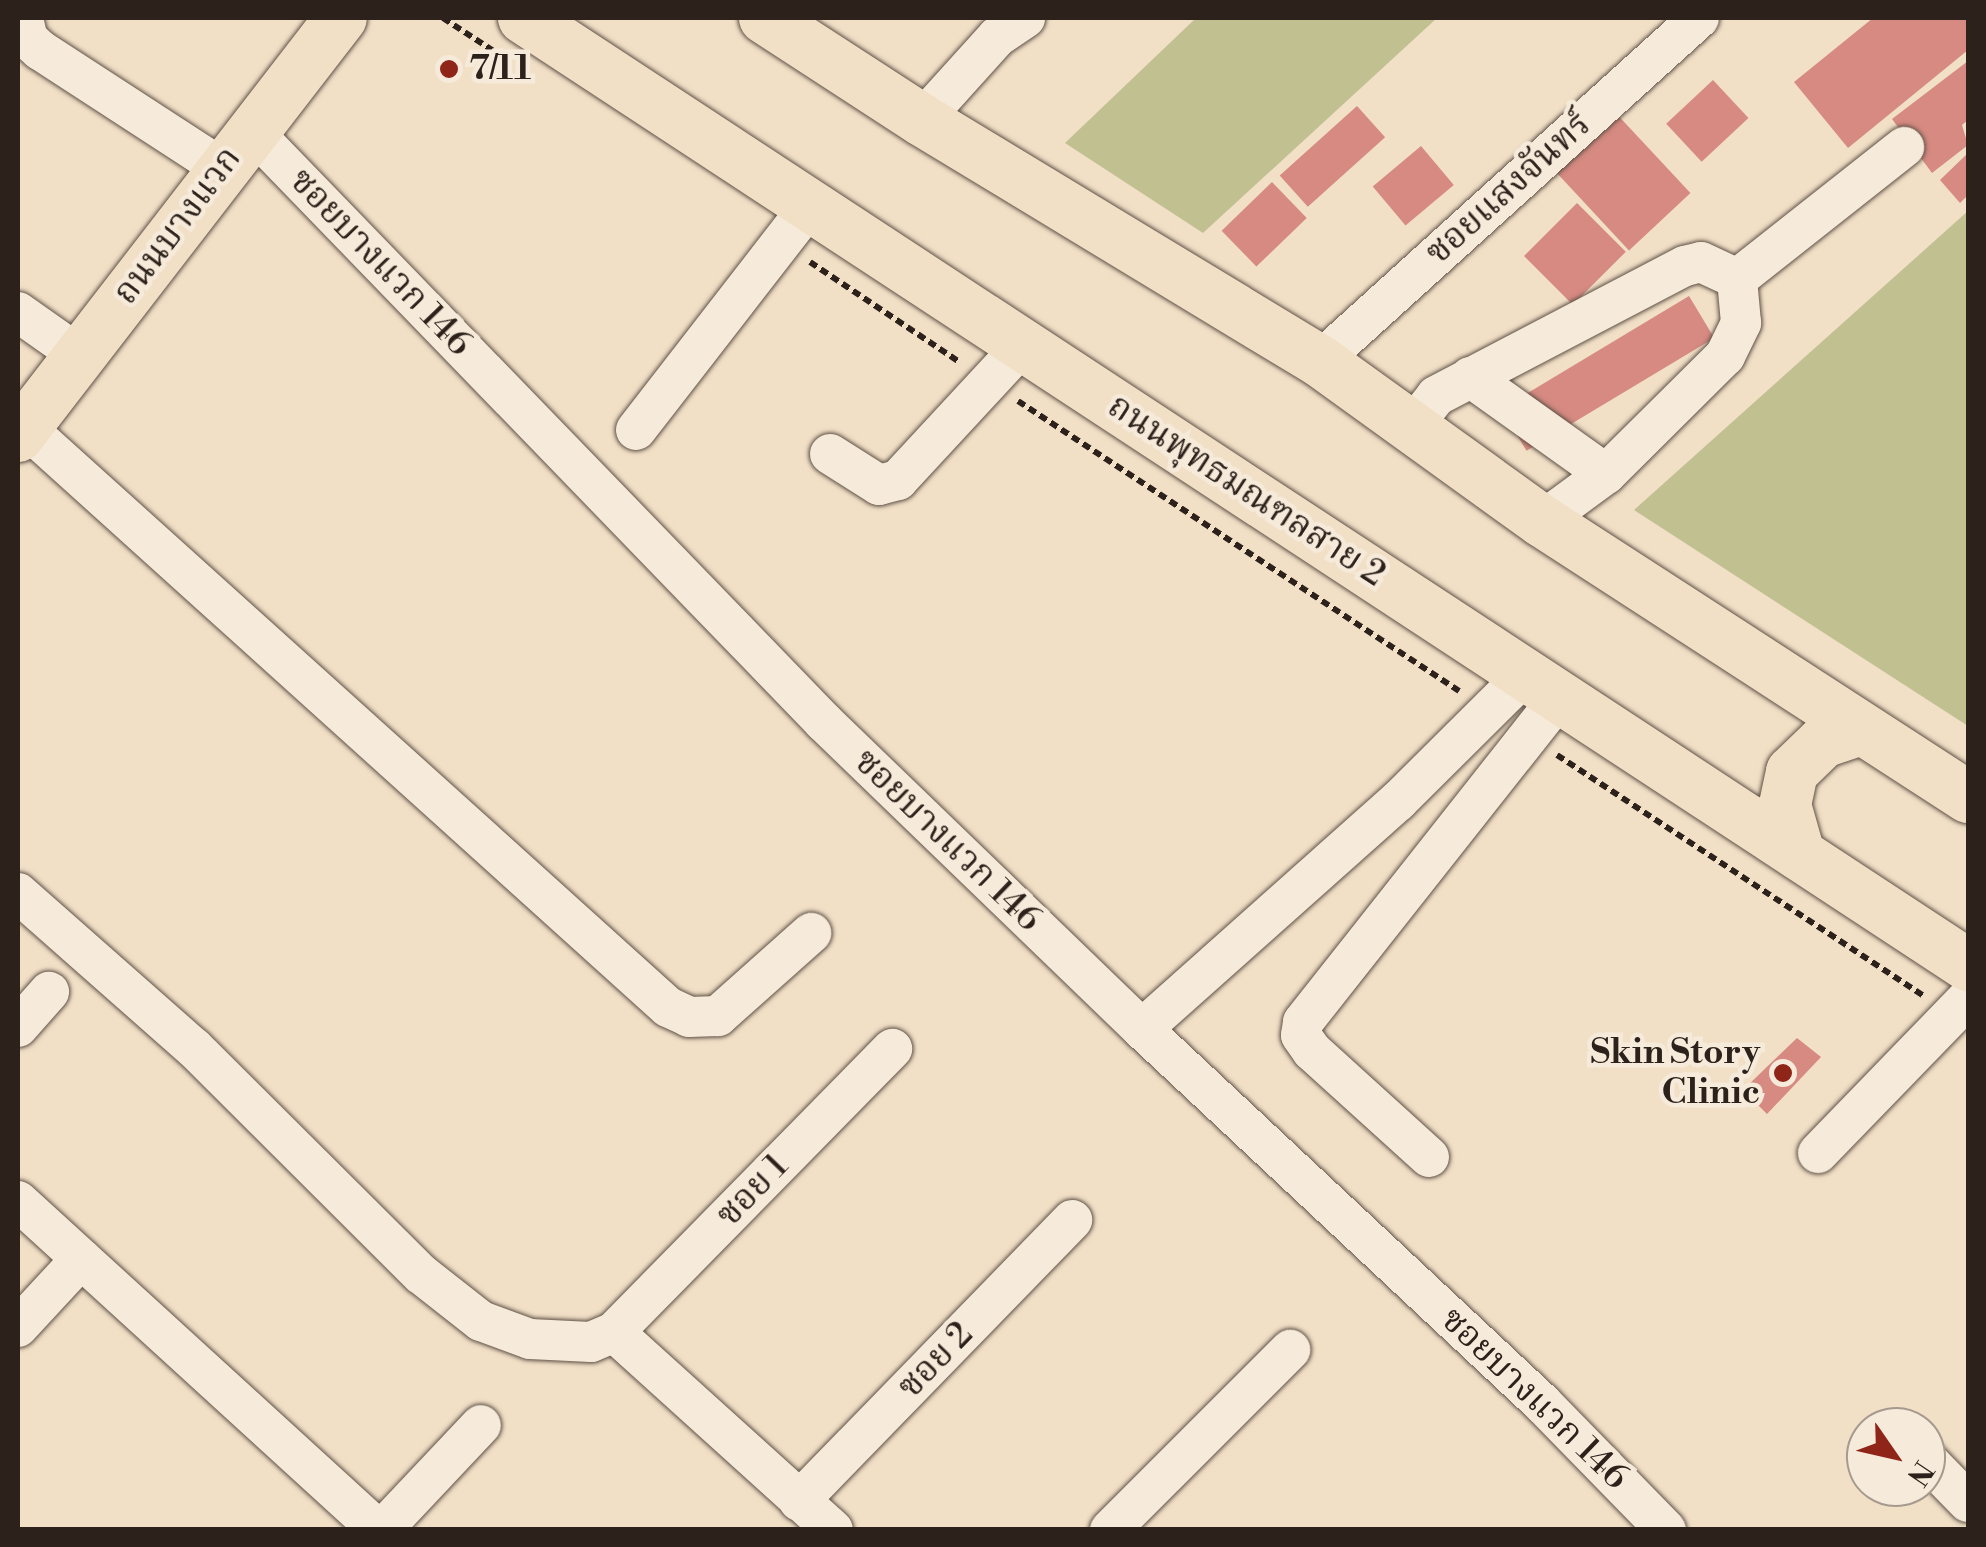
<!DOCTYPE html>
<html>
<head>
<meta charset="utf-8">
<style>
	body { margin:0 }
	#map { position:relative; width:1986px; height:1547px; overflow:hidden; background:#f1dfc6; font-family:"Libre Bodoni","Noto Serif Thai",serif }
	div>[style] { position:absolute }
	.green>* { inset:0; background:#c0c091 }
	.building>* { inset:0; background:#d68a81; transform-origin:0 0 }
	.path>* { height:6px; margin-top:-3px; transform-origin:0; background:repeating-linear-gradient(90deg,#2d221b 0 8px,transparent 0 13px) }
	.roads { filter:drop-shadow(0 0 2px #5e5146) drop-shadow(0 0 2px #5e5146) }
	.minor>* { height:40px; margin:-20px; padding:0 20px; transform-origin:20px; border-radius:20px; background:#f6eada }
	.major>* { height:52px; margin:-26px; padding:0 26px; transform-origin:26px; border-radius:26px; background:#f1dfc6 }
	.dots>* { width:28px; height:28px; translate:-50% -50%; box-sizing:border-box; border:5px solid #f6eada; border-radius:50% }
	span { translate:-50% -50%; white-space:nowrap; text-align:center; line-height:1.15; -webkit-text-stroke:9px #f6eada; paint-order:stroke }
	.poi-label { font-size:35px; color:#2d221b; font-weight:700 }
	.left { translate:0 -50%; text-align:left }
	.right { translate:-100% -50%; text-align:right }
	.street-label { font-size:35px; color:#2d221b }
	.frame { position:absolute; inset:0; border:20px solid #2d221b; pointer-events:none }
	.north { position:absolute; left:1846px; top:1407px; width:100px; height:100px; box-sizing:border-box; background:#f6eada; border:2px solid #a69a8e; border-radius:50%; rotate:124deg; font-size:28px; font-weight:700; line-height:40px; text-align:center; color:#2d221b }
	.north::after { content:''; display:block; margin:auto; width:35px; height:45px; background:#8f2418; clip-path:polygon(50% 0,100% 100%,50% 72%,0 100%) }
</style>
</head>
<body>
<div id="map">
	<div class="green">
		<div style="clip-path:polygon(1196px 18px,1437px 18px,1203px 233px,1065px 143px)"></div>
		<div style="clip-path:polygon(1968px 211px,1968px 726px,1634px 510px)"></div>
	</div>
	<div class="building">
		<div style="clip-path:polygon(1873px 18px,1968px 18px,1968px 50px,1848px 148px,1794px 82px)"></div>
		<div style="clip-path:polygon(1968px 61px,1968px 120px,1962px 125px,1968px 145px,1932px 173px,1892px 119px)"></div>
		<div style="left:1713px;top:80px;width:52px;height:64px;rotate:47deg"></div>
		<div style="left:1357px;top:106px;width:42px;height:104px;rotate:48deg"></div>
		<div style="left:1612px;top:109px;width:115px;height:84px;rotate:47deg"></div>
		<div style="left:1421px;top:146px;width:51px;height:63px;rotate:50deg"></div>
		<div style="clip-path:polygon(1968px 153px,1968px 195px,1960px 203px,1940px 180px)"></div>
		<div style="left:1272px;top:182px;width:50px;height:70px;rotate:46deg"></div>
		<div style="left:1577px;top:203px;width:69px;height:75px;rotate:45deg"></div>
		<div style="left:1689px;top:296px;width:49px;height:219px;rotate:59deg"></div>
		<div style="clip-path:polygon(1797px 1038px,1821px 1057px,1767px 1114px,1743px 1090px)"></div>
	</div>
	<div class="path">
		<div style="left:443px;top:18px;width:59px;rotate:33.1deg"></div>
		<div style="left:810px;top:262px;width:178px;rotate:33.8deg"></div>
		<div style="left:1018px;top:401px;width:528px;rotate:33.33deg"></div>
		<div style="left:1557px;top:755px;width:438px;rotate:33.3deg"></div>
	</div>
	<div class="roads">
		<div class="minor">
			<div style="left:23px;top:18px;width:22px;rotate:77deg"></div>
			<div style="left:28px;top:39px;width:16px;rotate:43deg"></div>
			<div style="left:40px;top:50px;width:217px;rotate:33deg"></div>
			<div style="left:922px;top:120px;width:112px;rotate:-47.9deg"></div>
			<div style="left:997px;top:37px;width:34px;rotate:-34deg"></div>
			<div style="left:251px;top:130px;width:824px;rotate:45.93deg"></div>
			<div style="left:824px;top:722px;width:442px;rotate:44deg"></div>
			<div style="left:1142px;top:1029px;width:549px;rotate:43.08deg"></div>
			<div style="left:1543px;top:1404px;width:176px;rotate:45.7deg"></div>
			<div style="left:18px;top:312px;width:75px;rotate:35.2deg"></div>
			<div style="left:1320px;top:361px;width:511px;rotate:-42.15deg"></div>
			<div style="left:1470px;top:377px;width:167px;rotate:35.5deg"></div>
			<div style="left:25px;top:427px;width:866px;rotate:42.05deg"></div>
			<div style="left:668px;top:1007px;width:23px;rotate:25deg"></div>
			<div style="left:689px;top:1017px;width:29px;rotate:-2deg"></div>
			<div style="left:718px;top:1016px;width:125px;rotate:-41.7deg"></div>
			<div style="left:1412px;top:427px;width:39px;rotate:-52deg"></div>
			<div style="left:1436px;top:396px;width:281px;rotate:-27.6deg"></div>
			<div style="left:1685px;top:266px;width:16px;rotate:-14deg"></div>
			<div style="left:1701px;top:262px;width:40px;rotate:25deg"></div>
			<div style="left:636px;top:430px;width:284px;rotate:-52.2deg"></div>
			<div style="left:830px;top:454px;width:58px;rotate:32.3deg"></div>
			<div style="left:879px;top:485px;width:20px;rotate:-15deg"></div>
			<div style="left:898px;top:480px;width:184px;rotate:-47.2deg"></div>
			<div style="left:1542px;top:521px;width:79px;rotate:-36.3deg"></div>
			<div style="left:1606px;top:474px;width:168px;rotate:-44.8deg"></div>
			<div style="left:1725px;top:356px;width:37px;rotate:-64deg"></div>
			<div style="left:1741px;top:323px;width:44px;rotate:-95.2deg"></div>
			<div style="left:1737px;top:279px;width:213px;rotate:-38.3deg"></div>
			<div style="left:18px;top:893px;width:235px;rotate:41.4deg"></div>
			<div style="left:194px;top:1048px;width:320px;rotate:44.9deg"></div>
			<div style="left:421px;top:1274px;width:76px;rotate:38.1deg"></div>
			<div style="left:481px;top:1321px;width:52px;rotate:20.2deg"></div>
			<div style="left:530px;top:1339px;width:61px;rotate:2.8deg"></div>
			<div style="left:591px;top:1342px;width:25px;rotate:-23deg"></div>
			<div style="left:614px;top:1332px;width:397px;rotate:-45.5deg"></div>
			<div style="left:18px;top:1027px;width:47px;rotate:-48.5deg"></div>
			<div style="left:1142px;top:1029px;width:343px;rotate:-41.7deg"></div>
			<div style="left:1398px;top:801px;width:179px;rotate:-44.8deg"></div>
			<div style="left:1818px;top:1153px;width:216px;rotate:-45.9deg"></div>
			<div style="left:1429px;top:1157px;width:158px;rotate:-137.8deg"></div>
			<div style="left:1312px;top:1051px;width:19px;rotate:-125deg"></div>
			<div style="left:1301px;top:1035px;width:13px;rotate:-81deg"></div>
			<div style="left:1303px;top:1022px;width:414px;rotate:-51.7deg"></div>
			<div style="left:18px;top:1201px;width:488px;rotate:42.4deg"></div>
			<div style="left:18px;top:1327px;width:93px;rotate:-47.2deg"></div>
			<div style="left:614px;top:1332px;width:295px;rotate:42.1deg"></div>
			<div style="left:1926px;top:1459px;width:60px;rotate:45.7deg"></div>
			<div style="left:799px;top:1501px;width:392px;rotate:-45.8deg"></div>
			<div style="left:382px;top:1530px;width:144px;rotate:-46.7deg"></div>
			<div style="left:1110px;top:1530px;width:255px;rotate:-45deg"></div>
		</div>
		<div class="major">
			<div style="left:524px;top:18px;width:1727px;rotate:33.26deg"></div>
			<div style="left:765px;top:18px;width:187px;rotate:33deg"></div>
			<div style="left:922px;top:120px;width:465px;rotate:31.2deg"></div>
			<div style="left:1320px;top:361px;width:274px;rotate:35.8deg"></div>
			<div style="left:1542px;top:521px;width:508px;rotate:32.94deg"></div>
			<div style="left:18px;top:436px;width:528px;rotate:-52.31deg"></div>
			<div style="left:1799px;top:854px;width:51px;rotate:-105.9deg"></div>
			<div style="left:1785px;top:805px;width:34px;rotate:-78deg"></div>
			<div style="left:1792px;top:772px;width:43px;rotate:-44.1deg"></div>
			<div style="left:1823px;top:742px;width:40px;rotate:-18.9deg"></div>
		</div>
	</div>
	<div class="dots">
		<div style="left:449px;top:69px;background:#8f2418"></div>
		<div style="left:1783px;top:1073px;background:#8f2418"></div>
	</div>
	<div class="poi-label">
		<span class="left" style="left:469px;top:69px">7/11</span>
		<span class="right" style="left:1760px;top:1073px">Skin Story<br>Clinic</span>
	</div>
	<div class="street-label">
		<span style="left:1509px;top:189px;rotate:-42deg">ซอยแสงจันทร์</span>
		<span style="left:178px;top:226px;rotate:-53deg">ถนนบางแวก</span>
		<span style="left:380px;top:263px;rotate:46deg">ซอยบางแวก 146</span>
		<span style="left:1246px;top:491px;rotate:33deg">ถนนพุทธมณฑลสาย 2</span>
		<span style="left:947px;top:841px;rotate:44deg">ซอยบางแวก 146</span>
		<span style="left:753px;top:1191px;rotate:-46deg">ซอย 1</span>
		<span style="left:936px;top:1361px;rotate:-46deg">ซอย 2</span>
		<span style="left:1534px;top:1399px;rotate:44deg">ซอยบางแวก 146</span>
	</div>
	<div class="frame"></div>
	<div class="north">N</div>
</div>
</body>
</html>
